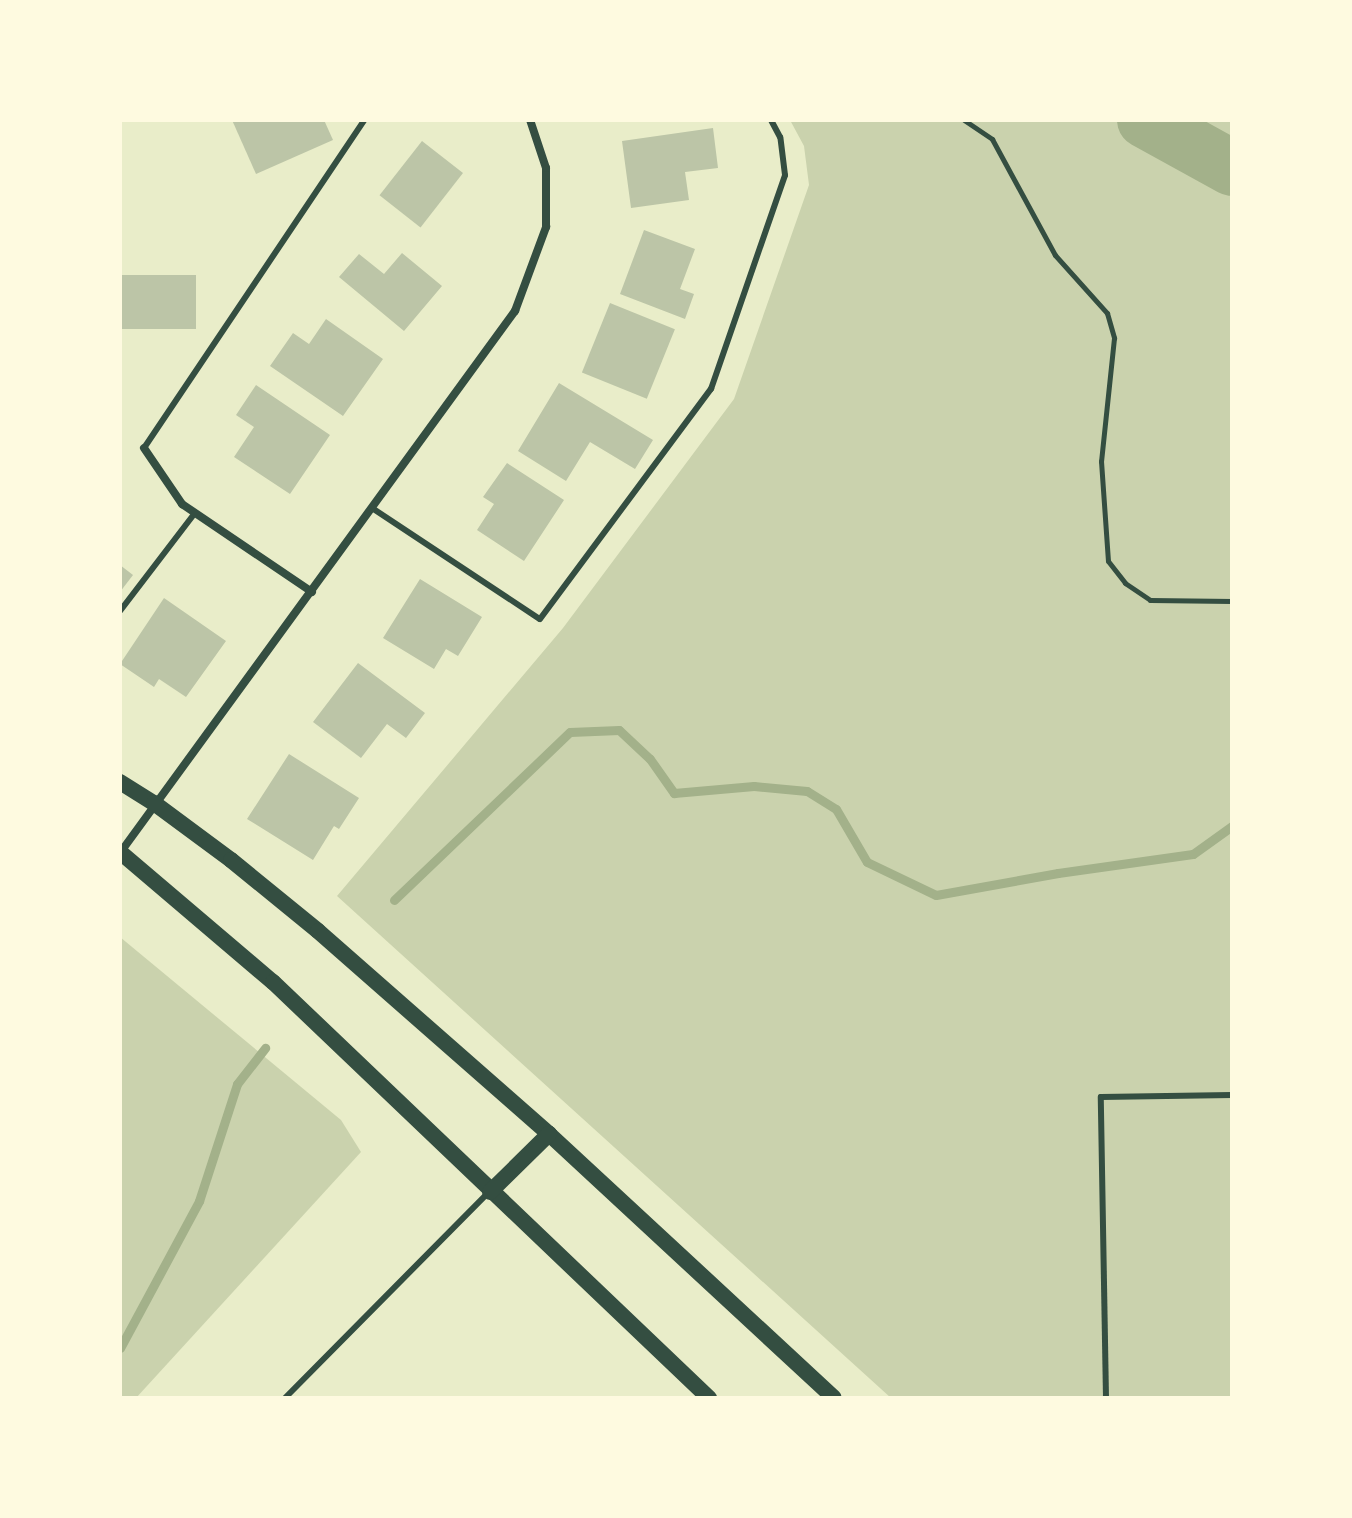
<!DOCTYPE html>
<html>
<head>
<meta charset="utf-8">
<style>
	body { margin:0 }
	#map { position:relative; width:1352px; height:1518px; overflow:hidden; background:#e9edc9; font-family:Inter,sans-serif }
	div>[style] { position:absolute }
	.green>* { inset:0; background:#cad2ad }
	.stream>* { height:9px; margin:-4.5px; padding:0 4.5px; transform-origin:4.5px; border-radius:4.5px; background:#a3b18a }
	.river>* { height:56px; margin:-28px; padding:0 28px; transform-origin:28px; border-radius:28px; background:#a3b18a }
	.building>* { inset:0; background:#bcc5a7; transform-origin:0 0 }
	.path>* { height:5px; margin:-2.5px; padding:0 2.5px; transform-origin:2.5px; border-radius:2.5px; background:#344e41 }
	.service>* { height:6px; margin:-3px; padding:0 3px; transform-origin:3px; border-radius:3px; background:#344e41 }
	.minor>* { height:8px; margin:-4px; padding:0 4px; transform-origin:4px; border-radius:4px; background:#344e41 }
	.secondary>* { height:16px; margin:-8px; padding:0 8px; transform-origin:8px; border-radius:8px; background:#344e41 }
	span { translate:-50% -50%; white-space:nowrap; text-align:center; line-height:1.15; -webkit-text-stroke:7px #fefae0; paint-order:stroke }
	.frame { position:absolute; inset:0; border:122px solid #fefae0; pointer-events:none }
</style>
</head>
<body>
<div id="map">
	<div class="green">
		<div style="clip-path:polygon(790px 120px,1232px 120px,1232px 1398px,891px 1398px,337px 896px,563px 628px,734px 399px,809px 185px,804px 146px)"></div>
		<div style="clip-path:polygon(120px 937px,341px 1120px,361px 1152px,136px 1398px,120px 1398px)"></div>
	</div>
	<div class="stream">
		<div style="left:394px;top:900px;width:243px;rotate:-43.7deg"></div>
		<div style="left:570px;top:732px;width:49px;rotate:-2.3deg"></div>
		<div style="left:619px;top:730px;width:42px;rotate:43.1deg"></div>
		<div style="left:650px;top:759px;width:42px;rotate:54.8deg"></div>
		<div style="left:674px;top:793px;width:80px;rotate:-5deg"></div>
		<div style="left:754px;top:786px;width:53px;rotate:5.4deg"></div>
		<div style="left:807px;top:791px;width:34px;rotate:32deg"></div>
		<div style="left:836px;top:809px;width:61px;rotate:59.7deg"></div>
		<div style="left:867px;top:862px;width:76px;rotate:25.6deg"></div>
		<div style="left:936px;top:895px;width:124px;rotate:-10.2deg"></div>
		<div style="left:1058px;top:873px;width:136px;rotate:-8deg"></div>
		<div style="left:1193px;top:854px;width:48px;rotate:-35.7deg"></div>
		<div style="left:120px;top:1348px;width:167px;rotate:-61.7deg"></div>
		<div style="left:199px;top:1201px;width:123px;rotate:-72deg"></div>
		<div style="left:237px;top:1084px;width:46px;rotate:-52.1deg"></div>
	</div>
	<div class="river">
		<div style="left:1145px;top:120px;width:99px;rotate:28.9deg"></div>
	</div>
	<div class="building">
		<div style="clip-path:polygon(232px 120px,324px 120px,333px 140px,256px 174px)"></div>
		<div style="clip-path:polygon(713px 128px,718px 168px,685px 172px,689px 200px,631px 208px,622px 141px)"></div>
		<div style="left:422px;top:141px;width:52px;height:69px;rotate:38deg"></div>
		<div style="clip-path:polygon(644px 230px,695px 249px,680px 289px,694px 294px,685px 319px,620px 294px)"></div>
		<div style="clip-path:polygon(402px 253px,442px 286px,404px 331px,339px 277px,359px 254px,384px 274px)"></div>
		<div style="left:120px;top:275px;width:76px;height:54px"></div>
		<div style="left:610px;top:303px;width:70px;height:75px;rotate:22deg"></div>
		<div style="clip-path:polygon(326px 319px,383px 359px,343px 416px,270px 366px,293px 333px,309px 344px)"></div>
		<div style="clip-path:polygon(559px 383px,653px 440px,635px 469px,590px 442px,566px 481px,518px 451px)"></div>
		<div style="clip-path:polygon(256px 385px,330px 435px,290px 494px,234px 457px,254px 427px,236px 415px)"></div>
		<div style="clip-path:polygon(507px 463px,564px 500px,524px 561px,477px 530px,494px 504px,483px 497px)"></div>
		<div style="clip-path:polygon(120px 565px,133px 575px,120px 592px)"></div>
		<div style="clip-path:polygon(420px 579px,482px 617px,458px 656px,446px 649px,434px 669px,383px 638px)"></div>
		<div style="clip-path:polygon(164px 598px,226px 641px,186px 697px,159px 679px,154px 687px,120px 664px)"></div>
		<div style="clip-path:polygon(358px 663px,425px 713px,406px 738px,387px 724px,361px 758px,313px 722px)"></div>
		<div style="clip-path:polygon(289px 754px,359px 798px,339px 829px,334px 826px,313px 860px,247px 819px)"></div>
	</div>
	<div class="path">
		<div style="left:964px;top:120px;width:34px;rotate:34deg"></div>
		<div style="left:992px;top:139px;width:132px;rotate:61.5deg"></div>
		<div style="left:1055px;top:255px;width:78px;rotate:48.1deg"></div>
		<div style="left:1107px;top:313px;width:26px;rotate:74deg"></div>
		<div style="left:1114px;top:338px;width:124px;rotate:96deg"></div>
		<div style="left:1101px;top:461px;width:100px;rotate:86deg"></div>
		<div style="left:1108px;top:561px;width:28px;rotate:52deg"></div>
		<div style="left:1125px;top:583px;width:30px;rotate:34deg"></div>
		<div style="left:1150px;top:600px;width:82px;rotate:0.7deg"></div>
	</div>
	<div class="service">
		<div style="left:144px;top:448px;width:395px;rotate:-56.1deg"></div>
		<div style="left:372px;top:508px;width:201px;rotate:33.5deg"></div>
		<div style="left:540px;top:619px;width:287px;rotate:-53.4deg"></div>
		<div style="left:711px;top:389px;width:226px;rotate:-70.9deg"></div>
		<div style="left:785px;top:175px;width:38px;rotate:-97deg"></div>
		<div style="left:780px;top:137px;width:19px;rotate:-118deg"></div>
		<div style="left:120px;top:611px;width:123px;rotate:-52.6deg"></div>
		<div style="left:285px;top:1398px;width:289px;rotate:-45.3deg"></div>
		<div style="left:1106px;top:1398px;width:301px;rotate:-91deg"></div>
		<div style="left:1101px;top:1097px;width:131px;rotate:-0.9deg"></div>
	</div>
	<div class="minor">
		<div style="left:144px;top:448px;width:68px;rotate:55.8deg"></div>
		<div style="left:182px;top:504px;width:157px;rotate:34.1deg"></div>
		<div style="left:120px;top:853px;width:671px;rotate:-53.92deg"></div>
		<div style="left:515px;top:311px;width:90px;rotate:-69.7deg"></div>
		<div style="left:546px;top:227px;width:59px;rotate:-90deg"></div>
		<div style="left:546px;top:168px;width:51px;rotate:-108.4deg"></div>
	</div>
	<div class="secondary">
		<div style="left:120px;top:782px;width:40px;rotate:32deg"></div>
		<div style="left:154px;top:803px;width:96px;rotate:36.5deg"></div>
		<div style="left:231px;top:860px;width:112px;rotate:39.2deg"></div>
		<div style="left:318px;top:931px;width:308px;rotate:41.3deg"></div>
		<div style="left:549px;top:1134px;width:388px;rotate:42.8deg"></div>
		<div style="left:120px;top:852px;width:201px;rotate:40.4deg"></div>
		<div style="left:273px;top:982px;width:603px;rotate:43.66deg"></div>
		<div style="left:490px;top:1192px;width:83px;rotate:-44.5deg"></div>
	</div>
	<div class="frame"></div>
</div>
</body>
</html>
